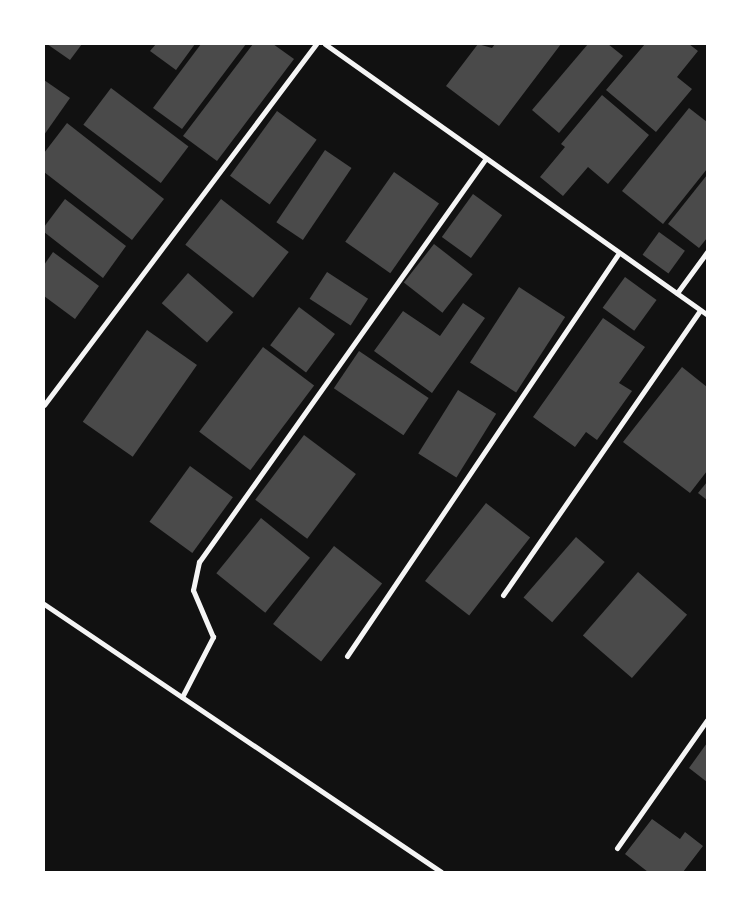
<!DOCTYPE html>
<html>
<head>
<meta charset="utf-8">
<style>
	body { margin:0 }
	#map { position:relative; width:751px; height:916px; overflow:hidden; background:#111; font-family:Rubik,sans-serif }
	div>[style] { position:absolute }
	.building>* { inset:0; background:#4a4a4a; transform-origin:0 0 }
	.minor>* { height:5px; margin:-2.5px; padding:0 2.5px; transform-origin:2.5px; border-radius:2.5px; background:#f5f5f5 }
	span { translate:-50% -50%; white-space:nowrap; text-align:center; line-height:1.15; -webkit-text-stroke:4px #fff; paint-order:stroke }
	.frame { position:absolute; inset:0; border:45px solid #fff; pointer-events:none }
</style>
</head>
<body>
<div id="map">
	<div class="building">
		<div style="clip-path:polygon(47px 44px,82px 44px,70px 60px)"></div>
		<div style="clip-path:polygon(156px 44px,195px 44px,176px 70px,150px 51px)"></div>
		<div style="clip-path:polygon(201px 44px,246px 44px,182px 129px,153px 108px)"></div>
		<div style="clip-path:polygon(253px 44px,273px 44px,294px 59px,217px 161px,183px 136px)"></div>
		<div style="clip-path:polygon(478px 44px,492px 48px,495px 44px,561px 44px,499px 126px,446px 86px)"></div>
		<div style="clip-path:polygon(588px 44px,608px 44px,623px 56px,559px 133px,532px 110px)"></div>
		<div style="clip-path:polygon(645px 44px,689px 44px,698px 51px,677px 77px,692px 89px,656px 132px,606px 90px)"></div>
		<div style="clip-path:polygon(44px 80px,70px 98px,44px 135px)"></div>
		<div style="left:111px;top:88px;width:97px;height:46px;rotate:37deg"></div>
		<div style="clip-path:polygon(602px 95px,649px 135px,608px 184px,588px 167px,563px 196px,540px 177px,565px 147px,561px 144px)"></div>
		<div style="clip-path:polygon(689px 108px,707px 122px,707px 169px,663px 224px,622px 191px)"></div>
		<div style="left:277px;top:111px;width:49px;height:80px;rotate:36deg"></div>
		<div style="clip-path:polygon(67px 123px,164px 199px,132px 240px,44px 172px,44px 153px)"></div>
		<div style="left:325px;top:150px;width:32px;height:87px;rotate:34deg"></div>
		<div style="left:394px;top:172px;width:55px;height:85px;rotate:35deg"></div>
		<div style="clip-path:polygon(707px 175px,707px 238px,699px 248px,668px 224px)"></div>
		<div style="left:473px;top:194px;width:36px;height:53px;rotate:36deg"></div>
		<div style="clip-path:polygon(65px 199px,126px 246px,103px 278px,44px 232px,44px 227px)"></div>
		<div style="left:221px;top:199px;width:86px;height:58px;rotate:38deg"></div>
		<div style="left:659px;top:232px;width:32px;height:28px;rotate:36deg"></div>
		<div style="left:434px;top:244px;width:49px;height:49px;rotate:38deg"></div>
		<div style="clip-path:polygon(53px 252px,99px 286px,75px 319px,44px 296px,44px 265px)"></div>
		<div style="left:327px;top:272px;width:49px;height:32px;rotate:33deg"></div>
		<div style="left:188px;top:273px;width:60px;height:40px;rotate:41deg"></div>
		<div style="left:625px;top:277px;width:39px;height:38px;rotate:36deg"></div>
		<div style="left:519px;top:287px;width:55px;height:90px;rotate:33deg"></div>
		<div style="clip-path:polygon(463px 303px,485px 318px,432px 393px,374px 351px,403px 311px,440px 336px)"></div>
		<div style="left:299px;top:307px;width:45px;height:48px;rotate:37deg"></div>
		<div style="clip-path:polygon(603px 318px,645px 347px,619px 383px,632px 391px,597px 440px,586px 432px,575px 447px,533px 417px)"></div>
		<div style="left:147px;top:330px;width:61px;height:112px;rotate:35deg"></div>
		<div style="left:263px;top:347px;width:64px;height:106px;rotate:37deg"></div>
		<div style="left:359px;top:351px;width:84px;height:45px;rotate:34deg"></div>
		<div style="clip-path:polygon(682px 367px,707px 387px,707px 471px,690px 493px,623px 442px)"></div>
		<div style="left:458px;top:390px;width:45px;height:75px;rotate:32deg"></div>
		<div style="left:304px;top:435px;width:65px;height:81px;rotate:37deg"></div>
		<div style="left:190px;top:466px;width:53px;height:69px;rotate:36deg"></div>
		<div style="clip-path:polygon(707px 482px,707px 500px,698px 493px)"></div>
		<div style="left:486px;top:503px;width:56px;height:99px;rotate:38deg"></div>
		<div style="left:261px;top:518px;width:63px;height:71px;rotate:39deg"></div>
		<div style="left:576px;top:537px;width:38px;height:80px;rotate:41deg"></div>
		<div style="left:334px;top:546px;width:61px;height:99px;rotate:38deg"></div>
		<div style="left:638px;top:572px;width:65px;height:84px;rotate:41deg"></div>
		<div style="clip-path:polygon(707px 743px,707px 782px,689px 768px)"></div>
		<div style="clip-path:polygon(652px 819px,680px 839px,685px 832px,703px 846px,683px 872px,648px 872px,625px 854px)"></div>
	</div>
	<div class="minor">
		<div style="left:325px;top:44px;width:468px;rotate:35.3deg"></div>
		<div style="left:677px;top:293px;width:51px;rotate:-53.8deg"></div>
		<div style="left:44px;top:405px;width:452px;rotate:-53deg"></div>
		<div style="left:503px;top:595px;width:346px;rotate:-55.3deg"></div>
		<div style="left:44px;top:604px;width:479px;rotate:34deg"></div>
		<div style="left:347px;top:656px;width:486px;rotate:-56deg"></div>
		<div style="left:182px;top:697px;width:68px;rotate:-62.7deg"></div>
		<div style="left:213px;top:637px;width:51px;rotate:-113.1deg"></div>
		<div style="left:193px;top:590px;width:29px;rotate:-78deg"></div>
		<div style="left:199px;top:562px;width:493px;rotate:-54.6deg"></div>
		<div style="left:617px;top:848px;width:156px;rotate:-54.9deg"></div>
	</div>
	<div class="frame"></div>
</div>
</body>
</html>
